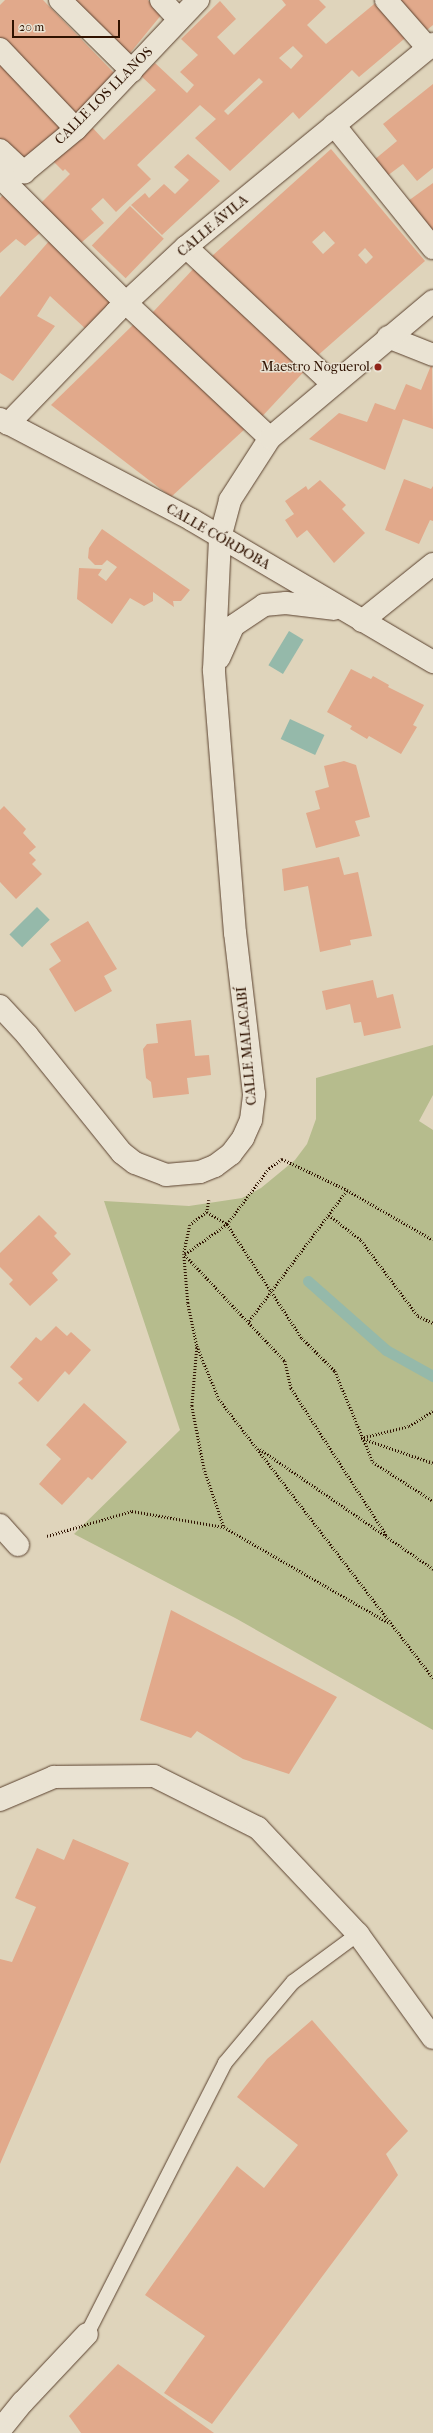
<!DOCTYPE html>
<html>
<head>
<meta charset="utf-8">
<style>
	body { margin:0 }
	#map { position:relative; width:433px; height:2433px; overflow:hidden; background:#dfd4bb; font-family:"IM FELL French Canon",serif }
	div>[style] { position:absolute }
	.green>* { inset:0; background:#b6bc8d }
	.water>* { inset:0; background:#95b9aa; transform-origin:0 0 }
	.stream>* { height:11px; margin:-5.5px; padding:0 5.5px; transform-origin:5.5px; border-radius:5.5px; background:#95b9aa }
	.building>* { inset:0; background:#e1a98b; transform-origin:0 0 }
	.path>* { height:2.5px; margin-top:-1.25px; transform-origin:0; background:repeating-linear-gradient(90deg,#2f1200 0 1px,transparent 0 3px) }
	.roads { filter:drop-shadow(0 0 1px #5b422f) drop-shadow(0 0 1px #5b422f) }
	.service>* { height:14px; margin:-7px; padding:0 7px; transform-origin:7px; border-radius:7px; background:#eae3d3 }
	.pedestrian>* { height:22px; margin:-11px; padding:0 11px; transform-origin:11px; border-radius:11px; background:#eae3d3 }
	.minor>* { height:22px; margin:-11px; padding:0 11px; transform-origin:11px; border-radius:11px; background:#eae3d3 }
	.tertiary>* { height:22px; margin:-11px; padding:0 11px; transform-origin:11px; border-radius:11px; background:#eae3d3 }
	.dots>* { width:11px; height:11px; translate:-50% -50%; box-sizing:border-box; border:2px solid #eae3d3; border-radius:50% }
	span { translate:-50% -50%; white-space:nowrap; text-align:center; line-height:1.15; -webkit-text-stroke:3px #eae3d3; paint-order:stroke }
	.street-label { font-size:14px; color:#2f1200 }
	.poi-label { font-size:14px; color:#2f1200 }
	.right { translate:-100% -50%; text-align:right }
	.scale { position:absolute; left:12px; top:20px; width:108px; height:18px; box-sizing:border-box; border:2px solid #2f1200; border-top:0; padding-left:5px; font-size:12px; line-height:14px; white-space:nowrap; color:#2f1200; -webkit-text-stroke:3px #eae3d3; paint-order:stroke }
</style>
</head>
<body>
<div id="map">
	<div class="green">
		<div style="clip-path:polygon(433px 1045px,433px 1095px,419px 1121px,433px 1130px,433px 1730px,237px 1619px,74px 1534px,180px 1430px,104px 1201px,189px 1206px,242px 1198px,261px 1188px,295px 1160px,307px 1144px,316px 1119px,316px 1078px)"></div>
	</div>
	<div class="water">
		<div style="left:289px;top:631px;width:17px;height:40px;rotate:31deg"></div>
		<div style="left:290px;top:719px;width:38px;height:22px;rotate:25deg"></div>
		<div style="left:37px;top:907px;width:18px;height:39px;rotate:45deg"></div>
	</div>
	<div class="stream">
		<div style="left:308px;top:1281px;width:104px;rotate:41.5deg"></div>
		<div style="left:386px;top:1350px;width:54px;rotate:29deg"></div>
	</div>
	<div class="building">
		<div style="clip-path:polygon(5px 0,43px 0,117px 76px,74px 117px,0 40px,0 5px)"></div>
		<div style="clip-path:polygon(63px 0,148px 0,162px 14px,126px 58px)"></div>
		<div style="clip-path:polygon(evenodd,282px 0,319px 0,326px 7px,307px 25px,326px 44px,379px 0,410px 34px,359px 77px,352px 70px,299px 119px,293px 112px,230px 171px,195px 138px,216px 119px,200px 105px,137px 165px,151px 179px,116px 212px,103px 198px,91px 209px,104px 223px,75px 248px,36px 208px,70px 174px,65px 169px,63px 171px,52px 160px,90px 125px,104px 140px,156px 90px,141px 76px,155px 63px,187px 93px,194px 85px,180px 72px,198px 55px,181px 39px,220px 1px,236px 19px,217px 37px,234px 55px,286px 5px,282px 0,293px 46px,303px 56px,291px 69px,279px 58px,293px 46px,282px 0,259px 78px,263px 82px,228px 115px,224px 111px,259px 78px)"></div>
		<div style="clip-path:polygon(393px 0,433px 0,433px 25px,422px 34px)"></div>
		<div style="clip-path:polygon(0 58px,64px 123px,23px 166px,0 143px)"></div>
		<div style="clip-path:polygon(433px 84px,433px 168px,417px 181px,403px 164px,387px 176px,374px 160px,397px 141px,383px 124px)"></div>
		<div style="clip-path:polygon(evenodd,331px 149px,425px 261px,316px 357px,212px 256px,331px 149px,324px 231px,335px 243px,323px 254px,312px 242px,324px 231px,331px 149px,365px 248px,373px 257px,366px 264px,358px 255px,365px 248px)"></div>
		<div style="clip-path:polygon(188px 154px,220px 181px,162px 235px,131px 205px,145px 193px,149px 198px,164px 184px,175px 194px,189px 180px,174px 167px)"></div>
		<div style="clip-path:polygon(433px 183px,433px 233px,408px 201px)"></div>
		<div style="clip-path:polygon(3px 195px,41px 232px,25px 246px,16px 239px,0 253px,0 198px)"></div>
		<div style="left:130px;top:206px;width:47px;height:55px;rotate:44deg"></div>
		<div style="clip-path:polygon(50px 240px,117px 305px,88px 331px,50px 296px,37px 316px,55px 326px,13px 381px,0 373px,0 297px)"></div>
		<div style="left:195px;top:267px;width:151px;height:67px;rotate:43deg"></div>
		<div style="clip-path:polygon(135px 323px,246px 428px,171px 497px,51px 405px)"></div>
		<div style="clip-path:polygon(432px 363px,433px 429px,403px 419px,385px 470px,309px 439px,339px 413px,367px 422px,375px 403px,395px 410px,406px 384px,421px 390px)"></div>
		<div style="clip-path:polygon(404px 479px,431px 489px,433px 486px,433px 521px,430px 520px,419px 544px,385px 530px)"></div>
		<div style="clip-path:polygon(320px 480px,346px 505px,342px 509px,365px 533px,334px 563px,307px 530px,297px 538px,285px 520px,294px 514px,285px 501px,306px 486px,308px 490px)"></div>
		<div style="clip-path:polygon(102px 529px,190px 590px,181px 601px,173px 601px,174px 607px,153px 592px,153px 601px,144px 606px,130px 598px,112px 624px,77px 599px,79px 568px,102px 569px,98px 575px,106px 581px,117px 567px,107px 560px,102px 565px,95px 565px,88px 558px,89px 548px)"></div>
		<div style="clip-path:polygon(351px 669px,371px 679px,373px 676px,389px 685px,388px 687px,424px 705px,413px 725px,417px 727px,401px 754px,369px 736px,367px 739px,350px 729px,352px 726px,327px 712px)"></div>
		<div style="clip-path:polygon(344px 761px,356px 765px,370px 817px,355px 821px,360px 836px,316px 848px,306px 813px,320px 809px,315px 791px,329px 787px,324px 766px)"></div>
		<div style="clip-path:polygon(4px 806px,26px 829px,23px 833px,36px 847px,29px 853px,36px 860px,32px 864px,42px 874px,16px 899px,0 882px,0 810px)"></div>
		<div style="clip-path:polygon(339px 857px,344px 875px,358px 872px,372px 936px,350px 940px,351px 945px,320px 952px,308px 886px,284px 891px,282px 869px)"></div>
		<div style="clip-path:polygon(88px 921px,117px 969px,104px 976px,112px 991px,75px 1012px,49px 969px,61px 961px,50px 944px)"></div>
		<div style="clip-path:polygon(373px 980px,377px 998px,393px 994px,401px 1028px,364px 1036px,361px 1022px,354px 1023px,350px 1004px,326px 1010px,322px 991px)"></div>
		<div style="clip-path:polygon(191px 1020px,195px 1056px,209px 1055px,211px 1075px,187px 1078px,189px 1094px,153px 1098px,151px 1082px,146px 1078px,143px 1049px,147px 1044px,158px 1043px,156px 1024px)"></div>
		<div style="clip-path:polygon(39px 1215px,57px 1233px,54px 1236px,71px 1254px,52px 1273px,58px 1280px,30px 1306px,9px 1284px,13px 1280px,0 1267px,0 1253px)"></div>
		<div style="clip-path:polygon(56px 1326px,67px 1336px,71px 1332px,91px 1350px,69px 1375px,65px 1371px,38px 1402px,18px 1383px,23px 1379px,10px 1367px,36px 1337px,41px 1341px)"></div>
		<div style="clip-path:polygon(84px 1403px,127px 1442px,92px 1480px,88px 1477px,62px 1505px,39px 1484px,61px 1459px,46px 1445px)"></div>
		<div style="clip-path:polygon(171px 1610px,337px 1697px,289px 1774px,243px 1759px,197px 1731px,191px 1738px,140px 1720px)"></div>
		<div style="clip-path:polygon(73px 1839px,129px 1863px,0 2164px,0 1959px,12px 1962px,36px 1907px,15px 1898px,37px 1848px,64px 1860px)"></div>
		<div style="clip-path:polygon(312px 2020px,408px 2131px,386px 2154px,398px 2175px,212px 2424px,164px 2393px,205px 2336px,145px 2295px,237px 2166px,264px 2188px,298px 2145px,237px 2097px,267px 2059px)"></div>
		<div style="clip-path:polygon(118px 2364px,214px 2433px,81px 2433px,69px 2416px)"></div>
	</div>
	<div class="path">
		<div style="left:209px;top:1200px;width:12px;rotate:99deg"></div>
		<div style="left:207px;top:1212px;width:21px;rotate:143deg"></div>
		<div style="left:190px;top:1225px;width:30px;rotate:102deg"></div>
		<div style="left:184px;top:1254px;width:49px;rotate:85.3deg"></div>
		<div style="left:188px;top:1303px;width:44px;rotate:78.2deg"></div>
		<div style="left:197px;top:1346px;width:57px;rotate:67.5deg"></div>
		<div style="left:219px;top:1399px;width:352px;rotate:52.5deg"></div>
		<div style="left:207px;top:1212px;width:23px;rotate:31deg"></div>
		<div style="left:227px;top:1224px;width:136px;rotate:56.7deg"></div>
		<div style="left:302px;top:1338px;width:47px;rotate:45deg"></div>
		<div style="left:335px;top:1371px;width:99px;rotate:67.3deg"></div>
		<div style="left:373px;top:1462px;width:72px;rotate:33deg"></div>
		<div style="left:329px;top:1215px;width:41px;rotate:38deg"></div>
		<div style="left:361px;top:1240px;width:95px;rotate:53.1deg"></div>
		<div style="left:418px;top:1316px;width:17px;rotate:25deg"></div>
		<div style="left:185px;top:1254px;width:52px;rotate:-35.5deg"></div>
		<div style="left:227px;top:1224px;width:70px;rotate:-53.1deg"></div>
		<div style="left:269px;top:1168px;width:16px;rotate:-35deg"></div>
		<div style="left:282px;top:1159px;width:72px;rotate:25.5deg"></div>
		<div style="left:347px;top:1190px;width:99px;rotate:30.2deg"></div>
		<div style="left:185px;top:1255px;width:146px;rotate:46.7deg"></div>
		<div style="left:285px;top:1361px;width:28px;rotate:77deg"></div>
		<div style="left:291px;top:1388px;width:176px;rotate:57deg"></div>
		<div style="left:249px;top:1321px;width:164px;rotate:-53.2deg"></div>
		<div style="left:197px;top:1348px;width:58px;rotate:94.9deg"></div>
		<div style="left:192px;top:1406px;width:63px;rotate:79deg"></div>
		<div style="left:204px;top:1468px;width:62px;rotate:71.3deg"></div>
		<div style="left:361px;top:1438px;width:49px;rotate:-14deg"></div>
		<div style="left:409px;top:1426px;width:28px;rotate:-32deg"></div>
		<div style="left:361px;top:1438px;width:76px;rotate:19.1deg"></div>
		<div style="left:260px;top:1449px;width:211px;rotate:34.7deg"></div>
		<div style="left:47px;top:1536px;width:89px;rotate:-16.4deg"></div>
		<div style="left:132px;top:1511px;width:93px;rotate:9.9deg"></div>
		<div style="left:224px;top:1527px;width:191px;rotate:30.2deg"></div>
	</div>
	<div class="roads">
		<div class="service">
			<div style="left:87px;top:2334px;width:304px;rotate:-63deg"></div>
			<div style="left:225px;top:2063px;width:106px;rotate:-50deg"></div>
			<div style="left:293px;top:1982px;width:81px;rotate:-36.4deg"></div>
		</div>
		<div class="pedestrian">
			<div style="left:60px;top:0;width:101px;rotate:44.6deg"></div>
			<div style="left:161px;top:0;width:26px;rotate:47deg"></div>
			<div style="left:386px;top:0;width:64px;rotate:48.8deg"></div>
			<div style="left:0;top:49px;width:110px;rotate:46.5deg"></div>
			<div style="left:334px;top:125px;width:158px;rotate:51.2deg"></div>
			<div style="left:0;top:150px;width:33px;rotate:43deg"></div>
			<div style="left:0;top:177px;width:178px;rotate:45deg"></div>
			<div style="left:126px;top:303px;width:197px;rotate:43.2deg"></div>
			<div style="left:186px;top:247px;width:201px;rotate:43deg"></div>
			<div style="left:388px;top:337px;width:48px;rotate:21.8deg"></div>
		</div>
		<div class="minor">
			<div style="left:0;top:172px;width:24px"></div>
			<div style="left:24px;top:172px;width:67px;rotate:-39.6deg"></div>
			<div style="left:76px;top:129px;width:178px;rotate:-46.6deg"></div>
			<div style="left:8px;top:424px;width:156px;rotate:-46deg"></div>
			<div style="left:116px;top:312px;width:96px;rotate:-42.9deg"></div>
			<div style="left:186px;top:247px;width:320px;rotate:-39.4deg"></div>
			<div style="left:362px;top:621px;width:91px;rotate:-38.8deg"></div>
			<div style="left:0;top:1525px;width:27px;rotate:48deg"></div>
			<div style="left:0;top:1800px;width:59px;rotate:-23.1deg"></div>
			<div style="left:54px;top:1777px;width:100px;rotate:-0.6deg"></div>
			<div style="left:154px;top:1776px;width:116px;rotate:26.6deg"></div>
			<div style="left:258px;top:1828px;width:146px;rotate:46.7deg"></div>
			<div style="left:358px;top:1934px;width:128px;rotate:54.2deg"></div>
			<div style="left:0;top:2430px;width:36px;rotate:-51deg"></div>
			<div style="left:23px;top:2402px;width:93px;rotate:-46.7deg"></div>
		</div>
		<div class="tertiary">
			<div style="left:0;top:419px;width:217px;rotate:27.7deg"></div>
			<div style="left:192px;top:520px;width:280px;rotate:30.5deg"></div>
			<div style="left:219px;top:658px;width:35px;rotate:-66deg"></div>
			<div style="left:233px;top:626px;width:37px;rotate:-34deg"></div>
			<div style="left:264px;top:605px;width:22px;rotate:-5deg"></div>
			<div style="left:286px;top:603px;width:48px;rotate:7.1deg"></div>
			<div style="left:0;top:1006px;width:40px;rotate:47deg"></div>
			<div style="left:27px;top:1035px;width:151px;rotate:51.2deg"></div>
			<div style="left:122px;top:1153px;width:16px;rotate:38deg"></div>
			<div style="left:135px;top:1163px;width:33px;rotate:21deg"></div>
			<div style="left:166px;top:1175px;width:34px;rotate:-5deg"></div>
			<div style="left:200px;top:1172px;width:16px;rotate:-22deg"></div>
			<div style="left:215px;top:1166px;width:20px;rotate:-37deg"></div>
			<div style="left:231px;top:1154px;width:20px;rotate:-53deg"></div>
			<div style="left:243px;top:1138px;width:20px;rotate:-66deg"></div>
			<div style="left:251px;top:1120px;width:26px;rotate:-83deg"></div>
			<div style="left:254px;top:1094px;width:162px;rotate:-96.7deg"></div>
			<div style="left:235px;top:933px;width:264px;rotate:-94.6deg"></div>
			<div style="left:214px;top:670px;width:132px;rotate:-87.4deg"></div>
			<div style="left:220px;top:538px;width:39px;rotate:-75deg"></div>
			<div style="left:230px;top:500px;width:74px;rotate:-57.2deg"></div>
			<div style="left:270px;top:438px;width:213px;rotate:-40deg"></div>
		</div>
	</div>
	<div class="dots">
		<div style="left:378px;top:367px;background:#8f2418"></div>
	</div>
	<div class="street-label">
		<span style="left:104px;top:96px;rotate:-45deg">CALLE LOS LLANOS</span>
		<span style="left:213px;top:226px;rotate:-40deg">CALLE ÁVILA</span>
		<span style="left:218px;top:537px;rotate:30deg">CALLE CÓRDOBA</span>
		<span style="left:247px;top:1046px;rotate:-95deg">CALLE MALACABÍ</span>
	</div>
	<div class="poi-label">
		<span class="right" style="left:370px;top:367px">Maestro Noguerol</span>
	</div>
	<div class="scale">20 m</div>
</div>
</body>
</html>
